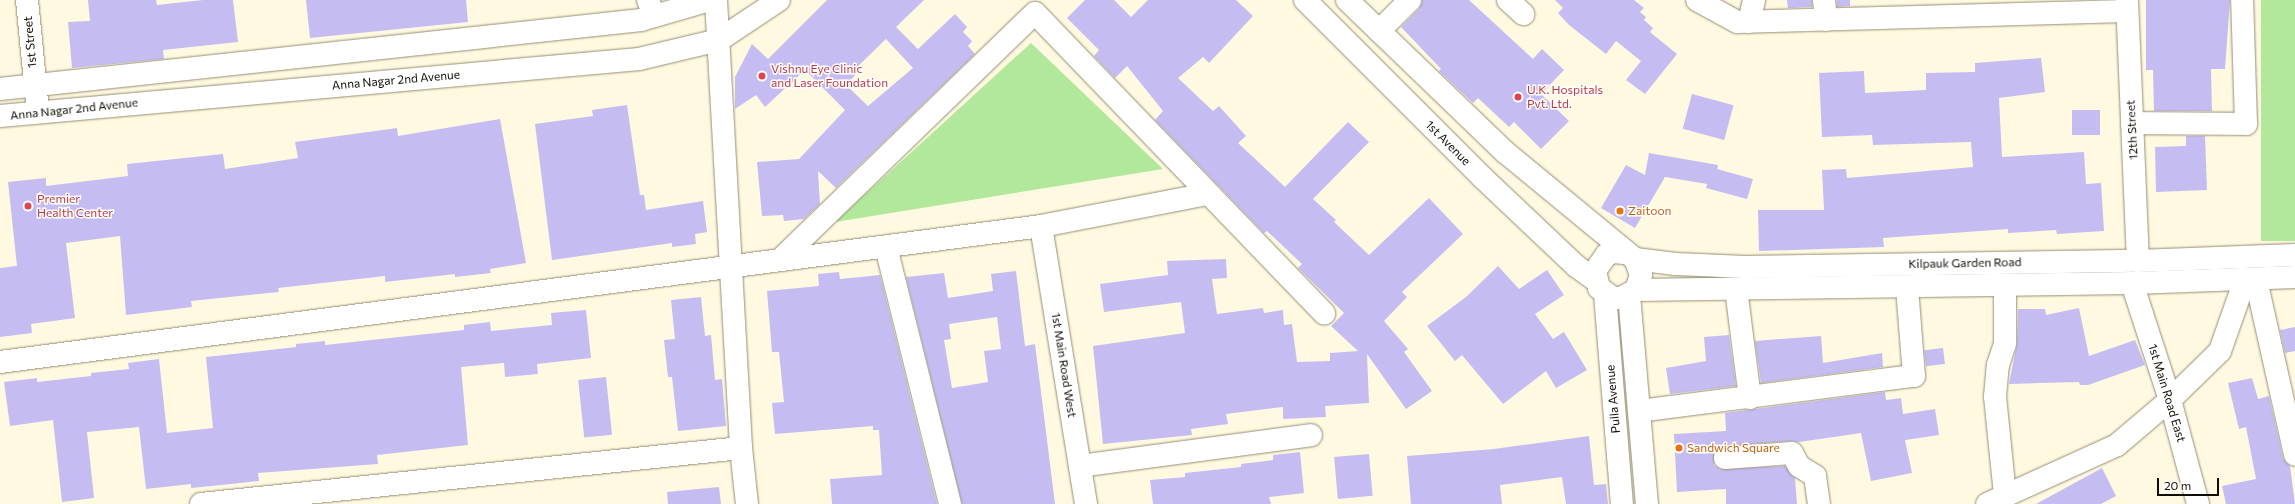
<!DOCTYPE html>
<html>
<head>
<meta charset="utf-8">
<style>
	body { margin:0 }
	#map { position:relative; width:2295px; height:504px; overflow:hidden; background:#fff9e1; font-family:Commissioner,sans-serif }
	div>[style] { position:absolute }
	.green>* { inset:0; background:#b1e89b; transform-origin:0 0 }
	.building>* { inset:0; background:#c5bdf2; transform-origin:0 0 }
	.roads { filter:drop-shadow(0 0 1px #958e73) drop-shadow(0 0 1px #958e73) }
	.minor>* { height:22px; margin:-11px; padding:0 11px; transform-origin:11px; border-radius:11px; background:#fff }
	.major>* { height:22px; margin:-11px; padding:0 11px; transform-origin:11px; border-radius:11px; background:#fff }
	.dots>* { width:11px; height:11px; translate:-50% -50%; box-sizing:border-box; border:2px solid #fff; border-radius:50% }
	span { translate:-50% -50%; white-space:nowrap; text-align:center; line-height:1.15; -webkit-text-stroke:3px #fff; paint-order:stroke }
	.street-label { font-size:12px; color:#100d04 }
	.health-label { font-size:12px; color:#be3a42 }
	.left { translate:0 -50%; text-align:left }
	.food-label { font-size:12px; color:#c56008 }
	.scale { position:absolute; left:2157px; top:478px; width:62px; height:18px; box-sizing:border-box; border:2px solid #100d04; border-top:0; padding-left:5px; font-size:12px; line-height:14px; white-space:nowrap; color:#100d04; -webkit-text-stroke:3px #fff; paint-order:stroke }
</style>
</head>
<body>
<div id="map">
	<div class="green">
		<div style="left:2261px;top:0;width:34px;height:241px"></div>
		<div style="clip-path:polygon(1031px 43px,1163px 169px,835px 222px)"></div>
	</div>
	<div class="building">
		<div style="clip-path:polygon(88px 0,156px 0,157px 5px,203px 0,233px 0,238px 42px,163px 50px,164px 59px,72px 68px,68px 22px,90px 21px)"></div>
		<div style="clip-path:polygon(306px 0,466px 0,468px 22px,310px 38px)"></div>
		<div style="clip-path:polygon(evenodd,827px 0,924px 0,896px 27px,918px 49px,955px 14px,967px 27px,963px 32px,972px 41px,968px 46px,975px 54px,836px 188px,818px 171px,820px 204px,804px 219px,784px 221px,783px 215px,762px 216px,757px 162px,799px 159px,845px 110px,805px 70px,765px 107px,756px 95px,735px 109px,735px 77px,752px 44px,768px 59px,827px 0,886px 39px,913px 68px,868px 106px,846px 85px,857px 73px,854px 70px,886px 39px)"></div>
		<div style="clip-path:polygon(1085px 0,1114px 0,1131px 17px,1148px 0,1236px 0,1253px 16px,1209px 63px,1203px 57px,1178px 78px,1213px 111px,1219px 106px,1246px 136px,1238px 143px,1285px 187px,1348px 122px,1369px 142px,1313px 199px,1336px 220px,1334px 222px,1369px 255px,1429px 198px,1463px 234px,1402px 292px,1407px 297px,1384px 321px,1408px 349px,1404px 352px,1432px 391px,1406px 409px,1367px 354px,1369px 403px,1325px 406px,1326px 417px,1283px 419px,1283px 407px,1226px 414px,1228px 424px,1191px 429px,1192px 435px,1103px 444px,1093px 346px,1185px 333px,1181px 302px,1104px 312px,1100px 284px,1168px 275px,1167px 261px,1226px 259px,1227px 278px,1212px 279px,1217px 314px,1263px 308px,1264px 313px,1283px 310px,1284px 325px,1292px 324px,1297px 362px,1330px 361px,1330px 353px,1358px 351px,1331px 326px,1344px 313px,1298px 268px,1302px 264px,1267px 231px,1264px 233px,1155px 120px,1163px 111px,1127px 66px,1115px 78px,1094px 56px,1099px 50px,1067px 18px)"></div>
		<div style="clip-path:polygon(1422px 0,1469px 0,1533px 59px,1542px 49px,1564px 70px,1541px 94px,1569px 121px,1541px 149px,1514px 122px,1509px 127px,1478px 98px,1473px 103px,1439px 71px,1441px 69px,1401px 27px,1419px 9px)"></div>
		<div style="clip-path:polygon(1555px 0,1634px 0,1644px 8px,1640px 12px,1646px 17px,1644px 20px,1653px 28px,1650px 32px,1677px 54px,1645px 94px,1626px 80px,1641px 61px,1616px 41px,1606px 54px,1569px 25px,1558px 13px,1563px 8px)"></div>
		<div style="clip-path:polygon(1787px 0,1812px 0,1812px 7px,1788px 8px)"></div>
		<div style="clip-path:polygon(1837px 0,1850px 0,1850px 6px,1837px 7px)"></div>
		<div style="clip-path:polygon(2146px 0,2230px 0,2225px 69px,2211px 69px,2212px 111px,2154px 111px,2153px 70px,2146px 70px)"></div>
		<div style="clip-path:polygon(2041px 58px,2045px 92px,1999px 98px,2002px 157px,2084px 152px,2086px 184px,2101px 183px,2104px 231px,2057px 234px,2056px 230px,2008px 233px,2008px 229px,1883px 238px,1884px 247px,1759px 251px,1758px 210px,1824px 210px,1822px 170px,1846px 169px,1847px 178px,1973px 167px,1971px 142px,1873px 145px,1872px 135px,1822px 137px,1819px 73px,1864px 71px,1865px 93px,1926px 90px,1926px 73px,1975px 72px,1975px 63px)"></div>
		<div style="left:1692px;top:94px;width:43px;height:36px;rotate:15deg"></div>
		<div style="clip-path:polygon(627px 105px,640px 195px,644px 195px,646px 210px,703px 201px,707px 232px,695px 234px,696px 244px,672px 247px,672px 243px,552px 260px,535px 124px,593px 116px,592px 110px)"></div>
		<div style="left:2100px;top:110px;width:25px;height:28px;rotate:90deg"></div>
		<div style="clip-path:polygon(500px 119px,526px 263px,490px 269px,491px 273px,455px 277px,455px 274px,385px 282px,385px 276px,278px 288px,279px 292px,191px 301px,192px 307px,126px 315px,120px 236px,66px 243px,75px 318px,31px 324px,32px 333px,0 337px,0 268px,17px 266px,8px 182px,46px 178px,46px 186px,128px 176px,127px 164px,223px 154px,225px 169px,298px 158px,295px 142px,397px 128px,398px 136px)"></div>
		<div style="clip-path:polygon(2186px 136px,2205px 136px,2207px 190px,2156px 192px,2155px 147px,2186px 146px)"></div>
		<div style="clip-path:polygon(1649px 153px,1718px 165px,1717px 169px,1753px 179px,1747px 199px,1706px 188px,1707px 184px,1665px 177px,1635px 228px,1601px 208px,1626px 165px,1645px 175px)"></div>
		<div style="clip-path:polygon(1498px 266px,1519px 289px,1547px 270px,1564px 295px,1535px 314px,1553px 339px,1564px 332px,1587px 370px,1556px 388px,1546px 371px,1503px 404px,1462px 355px,1455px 361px,1427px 326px,1466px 297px)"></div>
		<div style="clip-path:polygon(evenodd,1016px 271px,1025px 346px,1035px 344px,1055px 504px,962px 504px,906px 277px,944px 273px,948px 298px,993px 291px,991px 274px,1016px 271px,997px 317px,1001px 349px,984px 351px,988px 382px,952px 388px,944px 340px,951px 339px,949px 324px,997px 317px)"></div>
		<div style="clip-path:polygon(839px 272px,840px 279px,880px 275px,937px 504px,832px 504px,830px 479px,882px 475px,879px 430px,873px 430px,873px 426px,775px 434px,772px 403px,784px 402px,779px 352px,772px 352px,767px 291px,819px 286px,818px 274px)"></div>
		<div style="clip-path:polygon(701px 297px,705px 336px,711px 335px,715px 380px,722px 379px,726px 426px,678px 431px,672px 377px,668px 377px,664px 340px,675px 339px,671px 300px)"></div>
		<div style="clip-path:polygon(2079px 308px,2089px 356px,2135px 340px,2145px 365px,2088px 385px,2080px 385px,2079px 382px,2009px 384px,2017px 343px,2018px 309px,2045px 309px,2046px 315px)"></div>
		<div style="clip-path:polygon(586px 310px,591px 358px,537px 364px,538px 374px,505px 377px,504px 363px,461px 367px,468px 445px,377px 455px,378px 464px,258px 473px,259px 481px,212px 486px,191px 488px,191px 484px,146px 489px,139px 427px,87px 432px,94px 498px,62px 502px,53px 420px,10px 426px,4px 382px,37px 378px,37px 382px,91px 376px,91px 373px,129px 369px,128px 363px,159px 359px,167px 433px,213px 428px,206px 357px,296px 347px,296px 344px,325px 341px,325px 345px,464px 330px,464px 325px,490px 322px,491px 331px,552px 325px,551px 313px)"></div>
		<div style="clip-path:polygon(2295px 327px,2295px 351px,2285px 353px,2280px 330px)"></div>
		<div style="clip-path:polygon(1729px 335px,1736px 386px,1670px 394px,1666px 368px,1706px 361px,1704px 337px)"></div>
		<div style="clip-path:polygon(1821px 336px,1823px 363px,1882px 353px,1883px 367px,1761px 383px,1755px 341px)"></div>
		<div style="left:1943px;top:348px;width:16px;height:19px;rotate:83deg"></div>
		<div style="left:606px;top:377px;width:58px;height:28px;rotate:84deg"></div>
		<div style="clip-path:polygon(2252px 378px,2258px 399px,2269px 396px,2283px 458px,2290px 466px,2295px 504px,2226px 504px,2222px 486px,2256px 479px,2246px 427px,2239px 429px,2228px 383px)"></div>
		<div style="clip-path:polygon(1885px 392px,1886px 400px,1901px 398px,1903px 414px,1935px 409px,1939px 435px,1905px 440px,1912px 473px,1871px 481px,1861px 433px,1799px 442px,1791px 441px,1724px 446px,1714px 452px,1714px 465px,1720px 469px,1785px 466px,1795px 478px,1797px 504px,1726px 504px,1726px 489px,1677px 492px,1674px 434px,1726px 431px,1725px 413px)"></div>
		<div style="clip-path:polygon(1589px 436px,1594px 485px,1606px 484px,1608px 504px,1566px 504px,1562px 477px,1500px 485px,1502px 504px,1411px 504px,1407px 456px,1494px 449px)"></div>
		<div style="clip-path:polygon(1300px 452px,1304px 493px,1269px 497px,1271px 504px,1153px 504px,1150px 480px,1185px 477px,1185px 473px,1241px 467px,1241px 464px,1273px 460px,1273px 455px)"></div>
		<div style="left:1369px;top:454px;width:42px;height:35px;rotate:85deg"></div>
		<div style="clip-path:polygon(2102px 468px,2116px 496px,2101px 504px,2036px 504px)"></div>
		<div style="clip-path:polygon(719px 487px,721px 504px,668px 504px,667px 492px)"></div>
	</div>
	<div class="roads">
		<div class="minor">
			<div style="left:27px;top:0;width:113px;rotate:84.4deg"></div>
			<div style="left:648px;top:0;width:17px;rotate:69deg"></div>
			<div style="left:716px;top:0;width:449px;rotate:86.8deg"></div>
			<div style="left:741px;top:448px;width:56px;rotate:83.9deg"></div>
			<div style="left:1508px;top:0;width:21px;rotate:43deg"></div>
			<div style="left:1697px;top:0;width:46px;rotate:28.8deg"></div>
			<div style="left:1737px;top:22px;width:390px;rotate:-1.6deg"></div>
			<div style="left:1824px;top:0;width:20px;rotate:84deg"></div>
			<div style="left:2127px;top:0;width:261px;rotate:87.6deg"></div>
			<div style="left:1749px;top:22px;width:23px;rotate:-77deg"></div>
			<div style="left:1379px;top:31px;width:44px;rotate:-45deg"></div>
			<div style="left:2132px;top:123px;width:114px;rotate:0.5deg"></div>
			<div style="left:2246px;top:124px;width:124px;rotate:-91.8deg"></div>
			<div style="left:1041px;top:226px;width:282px;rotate:80.8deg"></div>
			<div style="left:886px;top:247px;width:265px;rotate:76deg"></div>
			<div style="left:780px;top:260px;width:355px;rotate:-44.1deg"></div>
			<div style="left:1035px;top:13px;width:417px;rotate:46.1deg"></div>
			<div style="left:2256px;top:280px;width:179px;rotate:77.4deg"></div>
			<div style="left:2132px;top:283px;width:123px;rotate:72deg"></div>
			<div style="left:2170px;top:400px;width:108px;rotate:74.9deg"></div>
			<div style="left:1736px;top:289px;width:110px;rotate:82.7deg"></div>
			<div style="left:1605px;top:294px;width:211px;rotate:85.4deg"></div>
			<div style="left:1629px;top:295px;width:210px;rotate:85.1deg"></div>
			<div style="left:0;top:362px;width:1050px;rotate:-7.44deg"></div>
			<div style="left:1041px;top:226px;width:169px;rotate:-10.9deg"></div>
			<div style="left:1639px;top:411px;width:277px;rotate:-7.3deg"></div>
			<div style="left:1914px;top:376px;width:89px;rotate:-94.5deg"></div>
			<div style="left:1725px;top:458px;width:67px;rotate:-4.3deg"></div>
			<div style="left:1792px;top:453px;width:15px;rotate:62deg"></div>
			<div style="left:1799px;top:466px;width:19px;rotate:32deg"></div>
			<div style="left:1815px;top:476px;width:28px;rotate:82deg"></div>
			<div style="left:1080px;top:466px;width:233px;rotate:-7.6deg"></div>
			<div style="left:2005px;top:495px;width:99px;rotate:-95.8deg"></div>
			<div style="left:1995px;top:397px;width:32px;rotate:-85deg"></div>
			<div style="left:1998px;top:365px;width:23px;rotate:-72deg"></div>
			<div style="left:2005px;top:343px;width:58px;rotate:-90deg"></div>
			<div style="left:201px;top:504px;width:543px;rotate:-5.92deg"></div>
			<div style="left:1987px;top:504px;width:143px;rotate:-24.4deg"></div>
			<div style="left:2117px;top:445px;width:70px;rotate:-40.3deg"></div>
			<div style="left:2170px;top:400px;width:70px;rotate:-44.4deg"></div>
			<div style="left:2220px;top:351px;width:75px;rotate:-70.6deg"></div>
		</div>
		<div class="major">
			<div style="left:1305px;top:0;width:252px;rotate:45deg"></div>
			<div style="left:1483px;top:178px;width:128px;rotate:43.4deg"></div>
			<div style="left:1576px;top:266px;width:24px;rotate:36deg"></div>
			<div style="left:1347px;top:0;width:219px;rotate:43.9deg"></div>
			<div style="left:1505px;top:152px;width:168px;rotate:39.5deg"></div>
			<div style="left:1635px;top:259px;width:17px;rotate:69deg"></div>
			<div style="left:1641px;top:275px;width:16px;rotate:108deg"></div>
			<div style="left:1636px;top:290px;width:17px;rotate:152deg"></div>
			<div style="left:1621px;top:298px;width:8px;rotate:180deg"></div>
			<div style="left:1613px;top:298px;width:17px;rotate:-144deg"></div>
			<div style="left:1599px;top:288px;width:17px;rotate:-103deg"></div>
			<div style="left:1595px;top:271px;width:19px;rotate:-55deg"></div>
			<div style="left:1606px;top:255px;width:9px;rotate:-21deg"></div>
			<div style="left:1614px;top:252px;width:10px;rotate:6deg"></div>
			<div style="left:0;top:89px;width:645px;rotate:-6.14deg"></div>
			<div style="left:641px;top:20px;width:72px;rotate:-16.2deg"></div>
			<div style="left:0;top:116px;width:642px;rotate:-5.1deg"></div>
			<div style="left:639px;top:59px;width:82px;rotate:-13.4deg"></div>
			<div style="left:719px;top:40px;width:72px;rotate:-33.7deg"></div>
			<div style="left:1635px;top:259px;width:41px;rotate:7deg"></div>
			<div style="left:1676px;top:264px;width:69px;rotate:2.5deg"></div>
			<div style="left:1745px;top:267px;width:393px;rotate:-0.9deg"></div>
			<div style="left:2138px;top:261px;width:157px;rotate:-2.2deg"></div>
			<div style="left:1636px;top:290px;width:496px;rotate:-0.8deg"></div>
			<div style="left:2132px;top:283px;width:163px;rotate:-2.1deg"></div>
		</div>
	</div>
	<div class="dots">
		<div style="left:762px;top:76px;background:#e0444e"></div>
		<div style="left:1518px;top:97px;background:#e0444e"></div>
		<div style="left:28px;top:206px;background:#e0444e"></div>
		<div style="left:1620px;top:211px;background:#e8710a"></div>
		<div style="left:1679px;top:448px;background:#e8710a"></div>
	</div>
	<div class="street-label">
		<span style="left:30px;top:42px;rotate:-95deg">1st Street</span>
		<span style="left:396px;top:80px;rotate:-5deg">Anna Nagar 2nd Avenue</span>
		<span style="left:74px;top:109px;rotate:-6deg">Anna Nagar 2nd Avenue</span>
		<span style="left:2132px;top:130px;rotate:-93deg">12th Street</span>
		<span style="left:1448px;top:143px;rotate:45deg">1st Avenue</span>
		<span style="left:1965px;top:263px;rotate:-1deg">Kilpauk Garden Road</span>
		<span style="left:1064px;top:365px;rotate:81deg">1st Main Road West</span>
		<span style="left:2167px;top:393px;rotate:73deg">1st Main Road East</span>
		<span style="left:1613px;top:399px;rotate:-95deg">Pulla Avenue</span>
	</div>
	<div class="health-label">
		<span class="left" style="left:771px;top:76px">Vishnu Eye Clinic<br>and Laser Foundation</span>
		<span class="left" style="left:1527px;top:97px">U.K. Hospitals<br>Pvt. Ltd.</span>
		<span class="left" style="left:37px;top:206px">Premier<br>Health Center</span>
	</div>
	<div class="food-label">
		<span class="left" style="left:1628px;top:211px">Zaitoon</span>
		<span class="left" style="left:1687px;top:448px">Sandwich Square</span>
	</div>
	<div class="scale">20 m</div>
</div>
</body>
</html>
